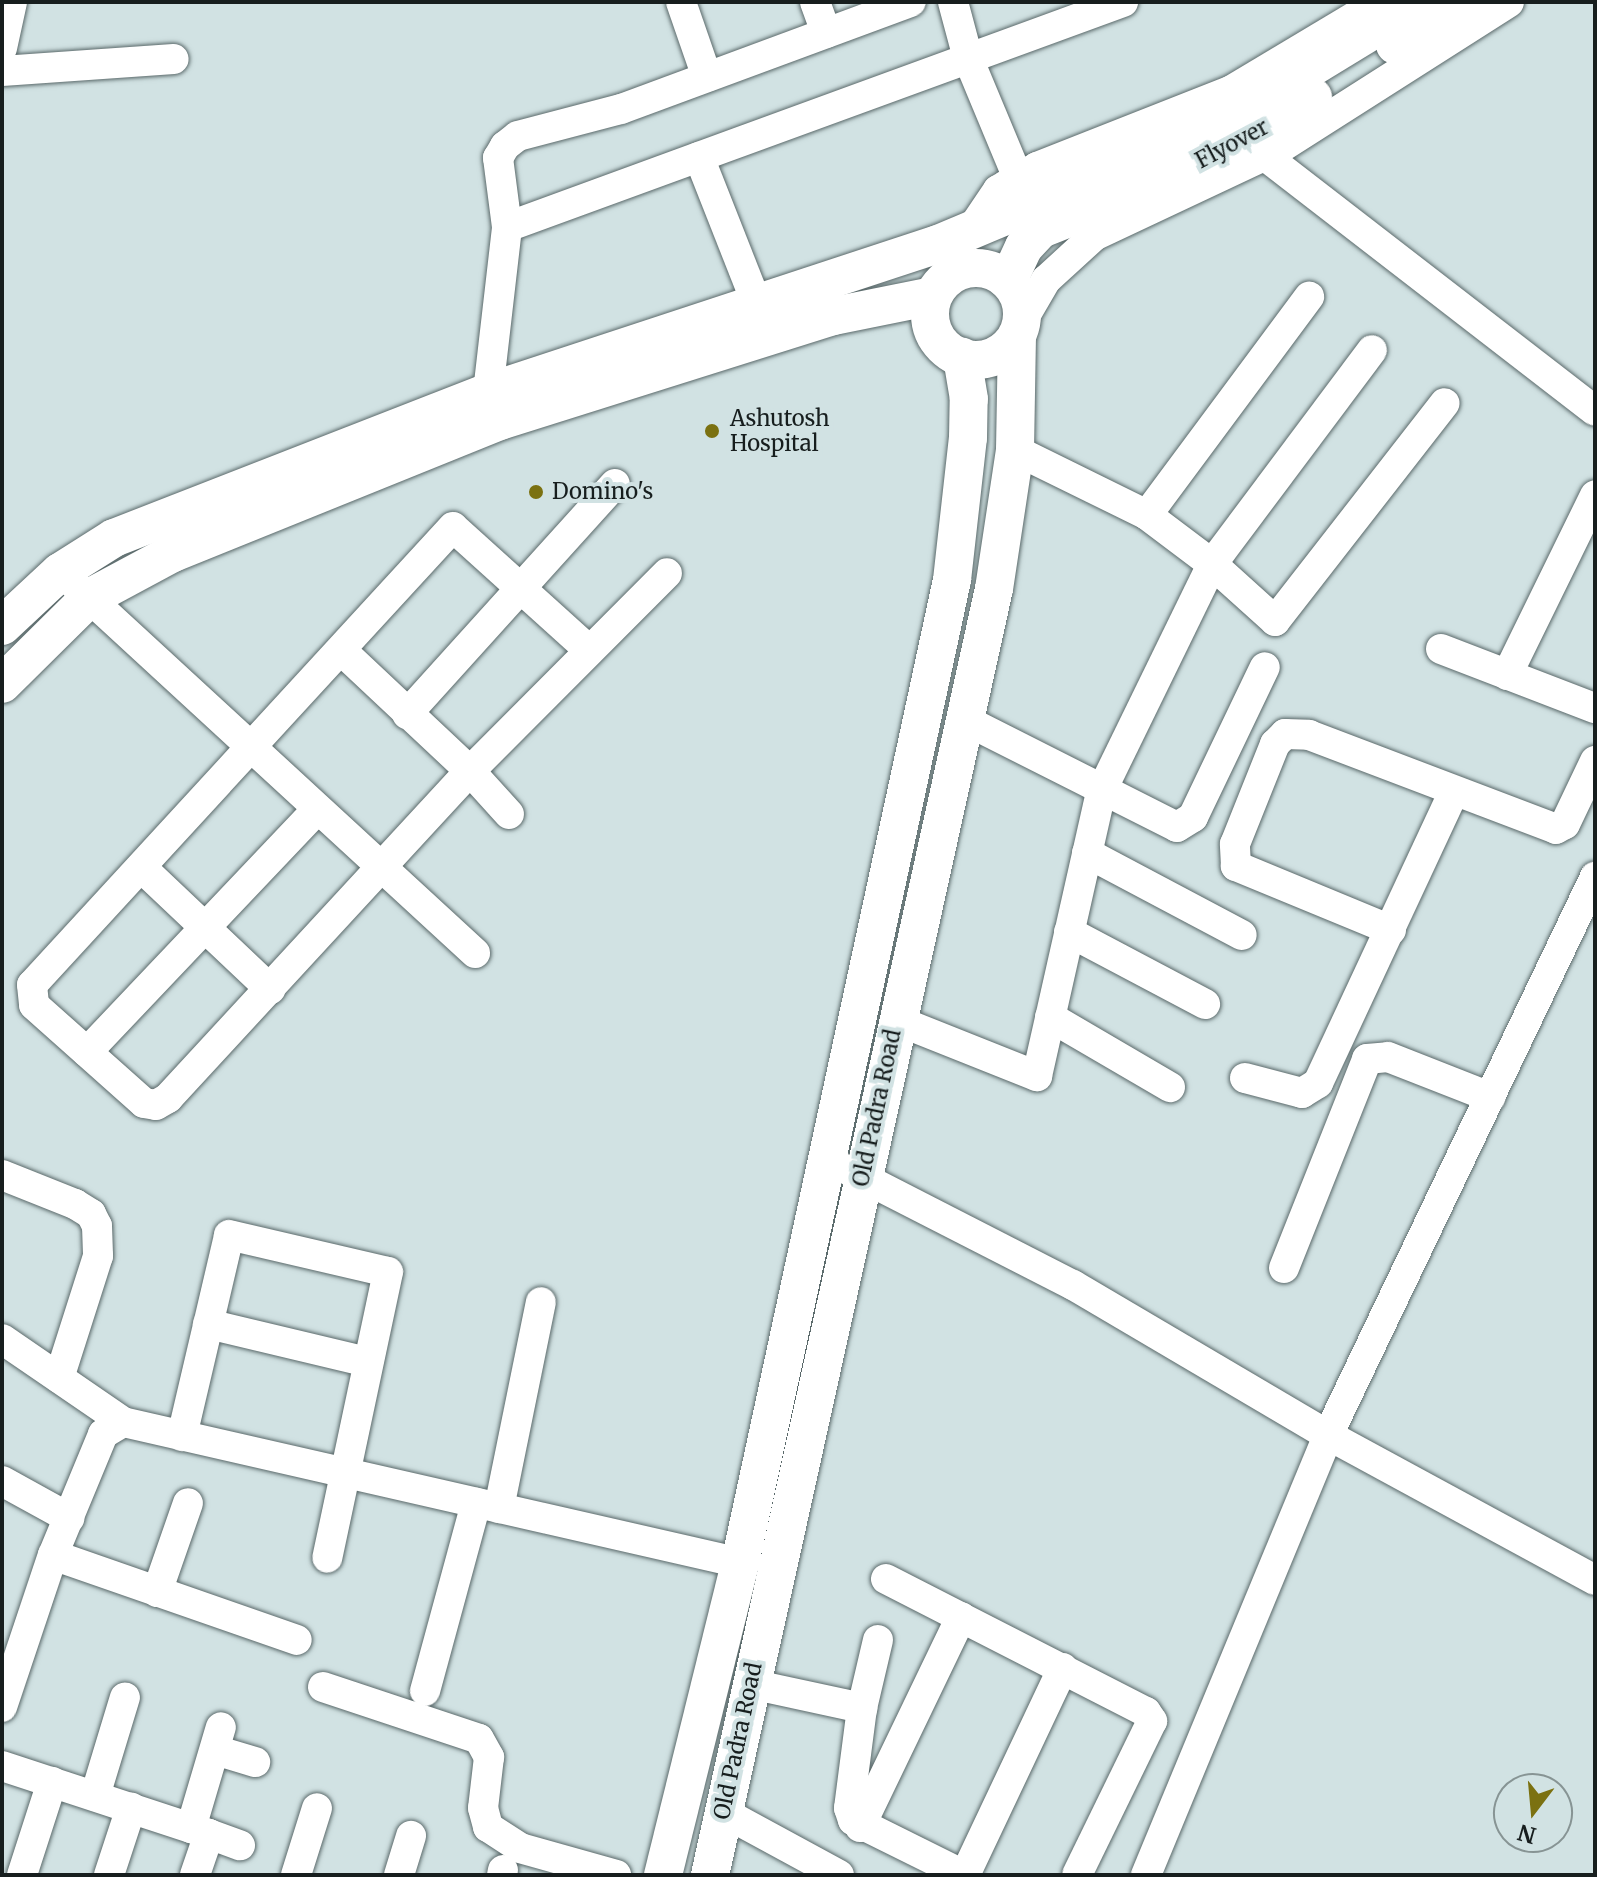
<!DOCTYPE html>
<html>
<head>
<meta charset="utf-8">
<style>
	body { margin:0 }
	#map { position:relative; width:1597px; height:1877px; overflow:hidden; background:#d1e2e3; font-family:Merriweather,serif }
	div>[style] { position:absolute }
	.roads { filter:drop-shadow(0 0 2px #5a696a) drop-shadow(0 0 2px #5a696a) }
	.minor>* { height:30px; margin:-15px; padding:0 15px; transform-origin:15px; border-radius:15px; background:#fff }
	.major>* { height:38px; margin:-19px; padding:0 19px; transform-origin:19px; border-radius:19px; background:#fff }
	.major>.ring { margin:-19px; padding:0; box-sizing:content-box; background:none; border:38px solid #fff; border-radius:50% }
	.dots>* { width:22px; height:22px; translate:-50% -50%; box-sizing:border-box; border:4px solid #d1e2e3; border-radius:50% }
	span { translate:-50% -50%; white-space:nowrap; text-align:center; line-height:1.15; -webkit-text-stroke:8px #d1e2e3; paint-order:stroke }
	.street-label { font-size:22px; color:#171e1e }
	.poi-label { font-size:22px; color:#171e1e }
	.left { translate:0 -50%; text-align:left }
	.frame { position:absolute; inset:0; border:4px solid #171e1e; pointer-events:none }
	.north { position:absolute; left:1493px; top:1773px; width:80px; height:80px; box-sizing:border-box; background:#d1e2e3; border:2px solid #879494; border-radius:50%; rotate:196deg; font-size:22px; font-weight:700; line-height:32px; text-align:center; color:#171e1e }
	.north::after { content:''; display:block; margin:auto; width:28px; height:36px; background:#7b7111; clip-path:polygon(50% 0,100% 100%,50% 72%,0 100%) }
</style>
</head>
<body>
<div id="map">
	<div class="roads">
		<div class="minor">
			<div style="left:681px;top:2px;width:79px;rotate:70.9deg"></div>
			<div style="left:815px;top:2px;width:33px;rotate:70deg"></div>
			<div style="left:953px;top:2px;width:58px;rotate:75deg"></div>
			<div style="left:968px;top:58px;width:130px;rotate:67.4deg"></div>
			<div style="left:2px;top:48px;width:47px;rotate:-77.7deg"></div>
			<div style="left:2px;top:71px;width:172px;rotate:-4deg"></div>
			<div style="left:1264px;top:155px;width:418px;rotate:37.7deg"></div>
			<div style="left:699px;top:157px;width:158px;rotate:68.5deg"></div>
			<div style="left:507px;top:227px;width:656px;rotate:-20.07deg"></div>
			<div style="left:971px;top:230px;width:48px;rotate:-56deg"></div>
			<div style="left:998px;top:190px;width:45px;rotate:-30.5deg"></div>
			<div style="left:1037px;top:167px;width:210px;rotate:-21.5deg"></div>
			<div style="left:1232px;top:90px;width:171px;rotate:-30.9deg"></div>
			<div style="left:1021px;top:323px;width:50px;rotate:-59.8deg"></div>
			<div style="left:1046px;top:280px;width:65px;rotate:-42.5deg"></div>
			<div style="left:1094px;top:236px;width:202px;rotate:-25.2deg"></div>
			<div style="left:1277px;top:150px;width:275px;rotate:-32.5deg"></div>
			<div style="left:488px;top:392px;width:166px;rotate:-83.4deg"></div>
			<div style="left:507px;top:227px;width:70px;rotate:-97.4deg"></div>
			<div style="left:498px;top:158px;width:14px;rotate:-60deg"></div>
			<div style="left:505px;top:146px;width:16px;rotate:-38deg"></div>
			<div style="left:518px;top:136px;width:106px;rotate:-14.7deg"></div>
			<div style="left:621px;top:109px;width:309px;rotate:-20.3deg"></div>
			<div style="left:1015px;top:450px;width:147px;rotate:26.2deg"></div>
			<div style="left:1147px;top:515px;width:81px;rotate:37deg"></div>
			<div style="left:1212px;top:564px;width:85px;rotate:42.1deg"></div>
			<div style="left:1275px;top:621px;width:276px;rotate:-52.1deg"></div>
			<div style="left:1147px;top:515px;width:272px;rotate:-53.4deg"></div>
			<div style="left:74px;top:584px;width:545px;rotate:42.62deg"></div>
			<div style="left:1441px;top:649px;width:165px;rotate:21deg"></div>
			<div style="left:341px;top:650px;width:177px;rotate:43.2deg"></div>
			<div style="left:470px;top:771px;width:58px;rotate:47.8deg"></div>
			<div style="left:589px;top:650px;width:183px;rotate:-137.9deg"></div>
			<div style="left:453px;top:527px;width:622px;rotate:132.59deg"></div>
			<div style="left:32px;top:985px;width:20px;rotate:84deg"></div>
			<div style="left:34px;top:1005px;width:147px;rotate:41.7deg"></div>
			<div style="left:144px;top:1103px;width:12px;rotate:9deg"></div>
			<div style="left:156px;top:1105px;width:14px;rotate:-30deg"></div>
			<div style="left:168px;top:1098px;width:445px;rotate:-47.3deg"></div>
			<div style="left:470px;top:771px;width:279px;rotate:-45.1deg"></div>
			<div style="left:1507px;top:675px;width:200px;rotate:-63.9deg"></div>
			<div style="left:407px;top:714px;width:310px;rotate:-47.9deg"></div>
			<div style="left:967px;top:721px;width:235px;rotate:26.8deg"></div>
			<div style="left:1177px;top:827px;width:19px;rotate:-32deg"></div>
			<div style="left:1193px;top:817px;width:166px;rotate:-64.4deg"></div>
			<div style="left:1087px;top:853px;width:175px;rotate:27.9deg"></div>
			<div style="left:141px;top:867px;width:178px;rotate:43.4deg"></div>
			<div style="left:1391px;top:930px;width:168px;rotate:-157.6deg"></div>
			<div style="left:1236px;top:866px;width:22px;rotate:-93deg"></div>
			<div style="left:1235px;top:844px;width:108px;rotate:-68.2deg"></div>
			<div style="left:1275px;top:744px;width:14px;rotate:-45deg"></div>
			<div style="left:1285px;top:734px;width:24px;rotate:2deg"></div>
			<div style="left:1309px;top:735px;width:264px;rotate:20.8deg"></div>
			<div style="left:1556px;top:829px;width:10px;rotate:-29deg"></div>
			<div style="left:1565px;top:824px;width:70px;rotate:-64.5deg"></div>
			<div style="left:1069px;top:932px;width:154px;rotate:27.9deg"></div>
			<div style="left:1050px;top:1017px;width:139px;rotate:30.3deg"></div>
			<div style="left:896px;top:1020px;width:152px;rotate:21.7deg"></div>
			<div style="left:1037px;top:1076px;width:291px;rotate:-77.3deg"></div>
			<div style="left:1101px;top:792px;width:254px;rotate:-64deg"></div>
			<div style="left:1212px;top:564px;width:267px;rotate:-53.2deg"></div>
			<div style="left:87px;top:1052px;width:332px;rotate:-46.5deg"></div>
			<div style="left:1245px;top:1078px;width:59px;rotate:14.7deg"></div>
			<div style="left:1302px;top:1093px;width:19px;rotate:-32deg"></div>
			<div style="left:1318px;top:1083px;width:320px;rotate:-65deg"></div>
			<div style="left:846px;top:1169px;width:255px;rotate:27.1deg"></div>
			<div style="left:1073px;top:1285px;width:296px;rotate:30.5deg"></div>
			<div style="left:1328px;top:1435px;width:304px;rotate:28.5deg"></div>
			<div style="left:2px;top:1175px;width:79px;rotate:21.7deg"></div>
			<div style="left:75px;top:1204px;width:19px;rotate:32deg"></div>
			<div style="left:91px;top:1214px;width:13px;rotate:63deg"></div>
			<div style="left:97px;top:1226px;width:30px;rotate:88deg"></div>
			<div style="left:98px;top:1256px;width:128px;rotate:107.7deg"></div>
			<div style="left:1284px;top:1268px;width:225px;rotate:-68.3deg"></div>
			<div style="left:1367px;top:1059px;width:21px;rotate:-5deg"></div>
			<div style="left:1388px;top:1057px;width:110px;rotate:21.4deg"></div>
			<div style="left:208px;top:1324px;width:164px;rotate:13.4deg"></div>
			<div style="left:2px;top:1339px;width:147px;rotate:34.4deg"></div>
			<div style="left:182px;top:1436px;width:206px;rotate:-76.8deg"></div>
			<div style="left:229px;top:1235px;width:163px;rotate:13.1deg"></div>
			<div style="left:388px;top:1272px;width:292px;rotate:102deg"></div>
			<div style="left:2px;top:1481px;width:77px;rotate:28.9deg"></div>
			<div style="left:499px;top:1508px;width:210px;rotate:-78.5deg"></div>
			<div style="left:53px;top:1555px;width:258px;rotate:19.2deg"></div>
			<div style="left:886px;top:1579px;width:292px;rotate:27.1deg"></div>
			<div style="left:1146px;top:1712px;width:11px;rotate:56deg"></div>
			<div style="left:1152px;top:1721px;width:171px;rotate:116deg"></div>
			<div style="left:157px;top:1592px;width:94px;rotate:-70.8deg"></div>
			<div style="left:878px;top:1640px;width:70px;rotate:103.2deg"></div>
			<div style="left:862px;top:1708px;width:101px;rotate:97.4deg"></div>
			<div style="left:849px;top:1808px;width:13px;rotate:72deg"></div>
			<div style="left:853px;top:1820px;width:124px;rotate:26.4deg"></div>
			<div style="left:751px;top:1684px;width:114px;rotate:12.2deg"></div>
			<div style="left:323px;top:1687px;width:164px;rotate:18.4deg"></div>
			<div style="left:479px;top:1739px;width:21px;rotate:61deg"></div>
			<div style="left:489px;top:1757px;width:51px;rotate:96.7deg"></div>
			<div style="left:483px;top:1808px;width:20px;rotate:75deg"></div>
			<div style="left:488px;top:1827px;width:38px;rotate:33deg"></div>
			<div style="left:520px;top:1848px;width:100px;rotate:15.7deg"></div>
			<div style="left:425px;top:1691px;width:195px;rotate:-74.8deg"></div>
			<div style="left:2px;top:1707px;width:160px;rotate:-71.5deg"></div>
			<div style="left:53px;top:1555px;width:131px;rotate:-67.5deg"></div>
			<div style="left:103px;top:1434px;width:23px;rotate:-31deg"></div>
			<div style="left:123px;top:1422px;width:633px;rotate:12.87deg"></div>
			<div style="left:215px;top:1750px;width:42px;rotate:16.7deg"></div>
			<div style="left:2px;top:1766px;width:218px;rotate:18.2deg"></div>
			<div style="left:209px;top:1834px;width:43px;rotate:108.9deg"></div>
			<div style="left:95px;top:1796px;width:103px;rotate:-73.1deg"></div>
			<div style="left:723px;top:1812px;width:132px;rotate:28.5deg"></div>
			<div style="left:860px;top:1827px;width:233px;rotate:-64.3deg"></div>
			<div style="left:191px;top:1828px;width:105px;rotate:-73.5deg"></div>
			<div style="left:209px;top:1834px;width:33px;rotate:20deg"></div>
			<div style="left:22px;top:1875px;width:98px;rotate:-72.1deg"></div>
			<div style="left:109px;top:1875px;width:71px;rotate:-71.8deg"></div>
			<div style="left:296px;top:1875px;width:70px;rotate:-72.6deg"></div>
			<div style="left:399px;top:1875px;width:41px;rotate:-72.9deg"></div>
			<div style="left:502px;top:1875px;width:5px;rotate:-79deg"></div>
			<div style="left:965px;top:1875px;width:229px;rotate:-64.7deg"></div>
			<div style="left:1146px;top:1875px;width:476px;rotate:-67.5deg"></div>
			<div style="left:1328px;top:1435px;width:619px;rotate:-64.43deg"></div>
		</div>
		<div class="major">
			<div style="left:1395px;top:45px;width:81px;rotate:-31.9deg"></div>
			<div class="ring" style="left:930px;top:268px;width:54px;height:54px"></div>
			<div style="left:1008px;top:281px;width:38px;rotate:-65deg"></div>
			<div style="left:1024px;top:247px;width:25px;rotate:-47deg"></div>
			<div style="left:1041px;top:229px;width:127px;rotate:-21.7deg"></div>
			<div style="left:1159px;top:182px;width:176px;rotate:-28.9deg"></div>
			<div style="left:2px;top:626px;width:79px;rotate:-43deg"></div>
			<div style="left:60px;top:572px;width:64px;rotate:-32.2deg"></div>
			<div style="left:114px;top:538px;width:401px;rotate:-21.3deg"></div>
			<div style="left:488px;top:392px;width:472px;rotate:-18.2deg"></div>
			<div style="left:936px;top:245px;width:225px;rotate:-22.8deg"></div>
			<div style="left:1143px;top:158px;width:116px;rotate:-26.1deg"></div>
			<div style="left:1247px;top:107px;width:202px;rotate:-31.4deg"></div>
			<div style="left:2px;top:684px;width:122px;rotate:-44.7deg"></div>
			<div style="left:89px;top:598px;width:95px;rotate:-28.2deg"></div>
			<div style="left:173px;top:553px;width:353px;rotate:-22deg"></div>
			<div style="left:500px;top:421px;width:349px;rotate:-17.5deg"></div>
			<div style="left:833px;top:316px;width:101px;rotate:-11.4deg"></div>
			<div style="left:663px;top:1875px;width:321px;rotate:-76.1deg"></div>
			<div style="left:740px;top:1563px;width:1006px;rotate:-77.83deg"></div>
			<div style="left:952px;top:580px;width:143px;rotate:-83.6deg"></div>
			<div style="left:968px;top:438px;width:39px;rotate:-89deg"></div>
			<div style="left:969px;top:399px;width:43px;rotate:-99.5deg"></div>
			<div style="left:710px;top:1875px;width:1317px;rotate:-77.55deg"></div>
			<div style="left:994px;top:589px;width:141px;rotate:-81.4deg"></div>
			<div style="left:1015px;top:450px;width:112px;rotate:-89deg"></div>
		</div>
	</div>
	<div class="dots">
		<div style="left:712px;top:431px;background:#7b7111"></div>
		<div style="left:536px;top:492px;background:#7b7111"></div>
	</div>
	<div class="street-label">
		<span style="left:1232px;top:144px;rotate:-28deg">Flyover</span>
		<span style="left:877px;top:1108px;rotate:-78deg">Old Padra Road</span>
		<span style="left:738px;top:1741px;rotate:-78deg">Old Padra Road</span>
	</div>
	<div class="poi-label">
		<span class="left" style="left:730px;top:431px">Ashutosh<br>Hospital</span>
		<span class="left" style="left:552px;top:492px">Domino's</span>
	</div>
	<div class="frame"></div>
	<div class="north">N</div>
</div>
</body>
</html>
